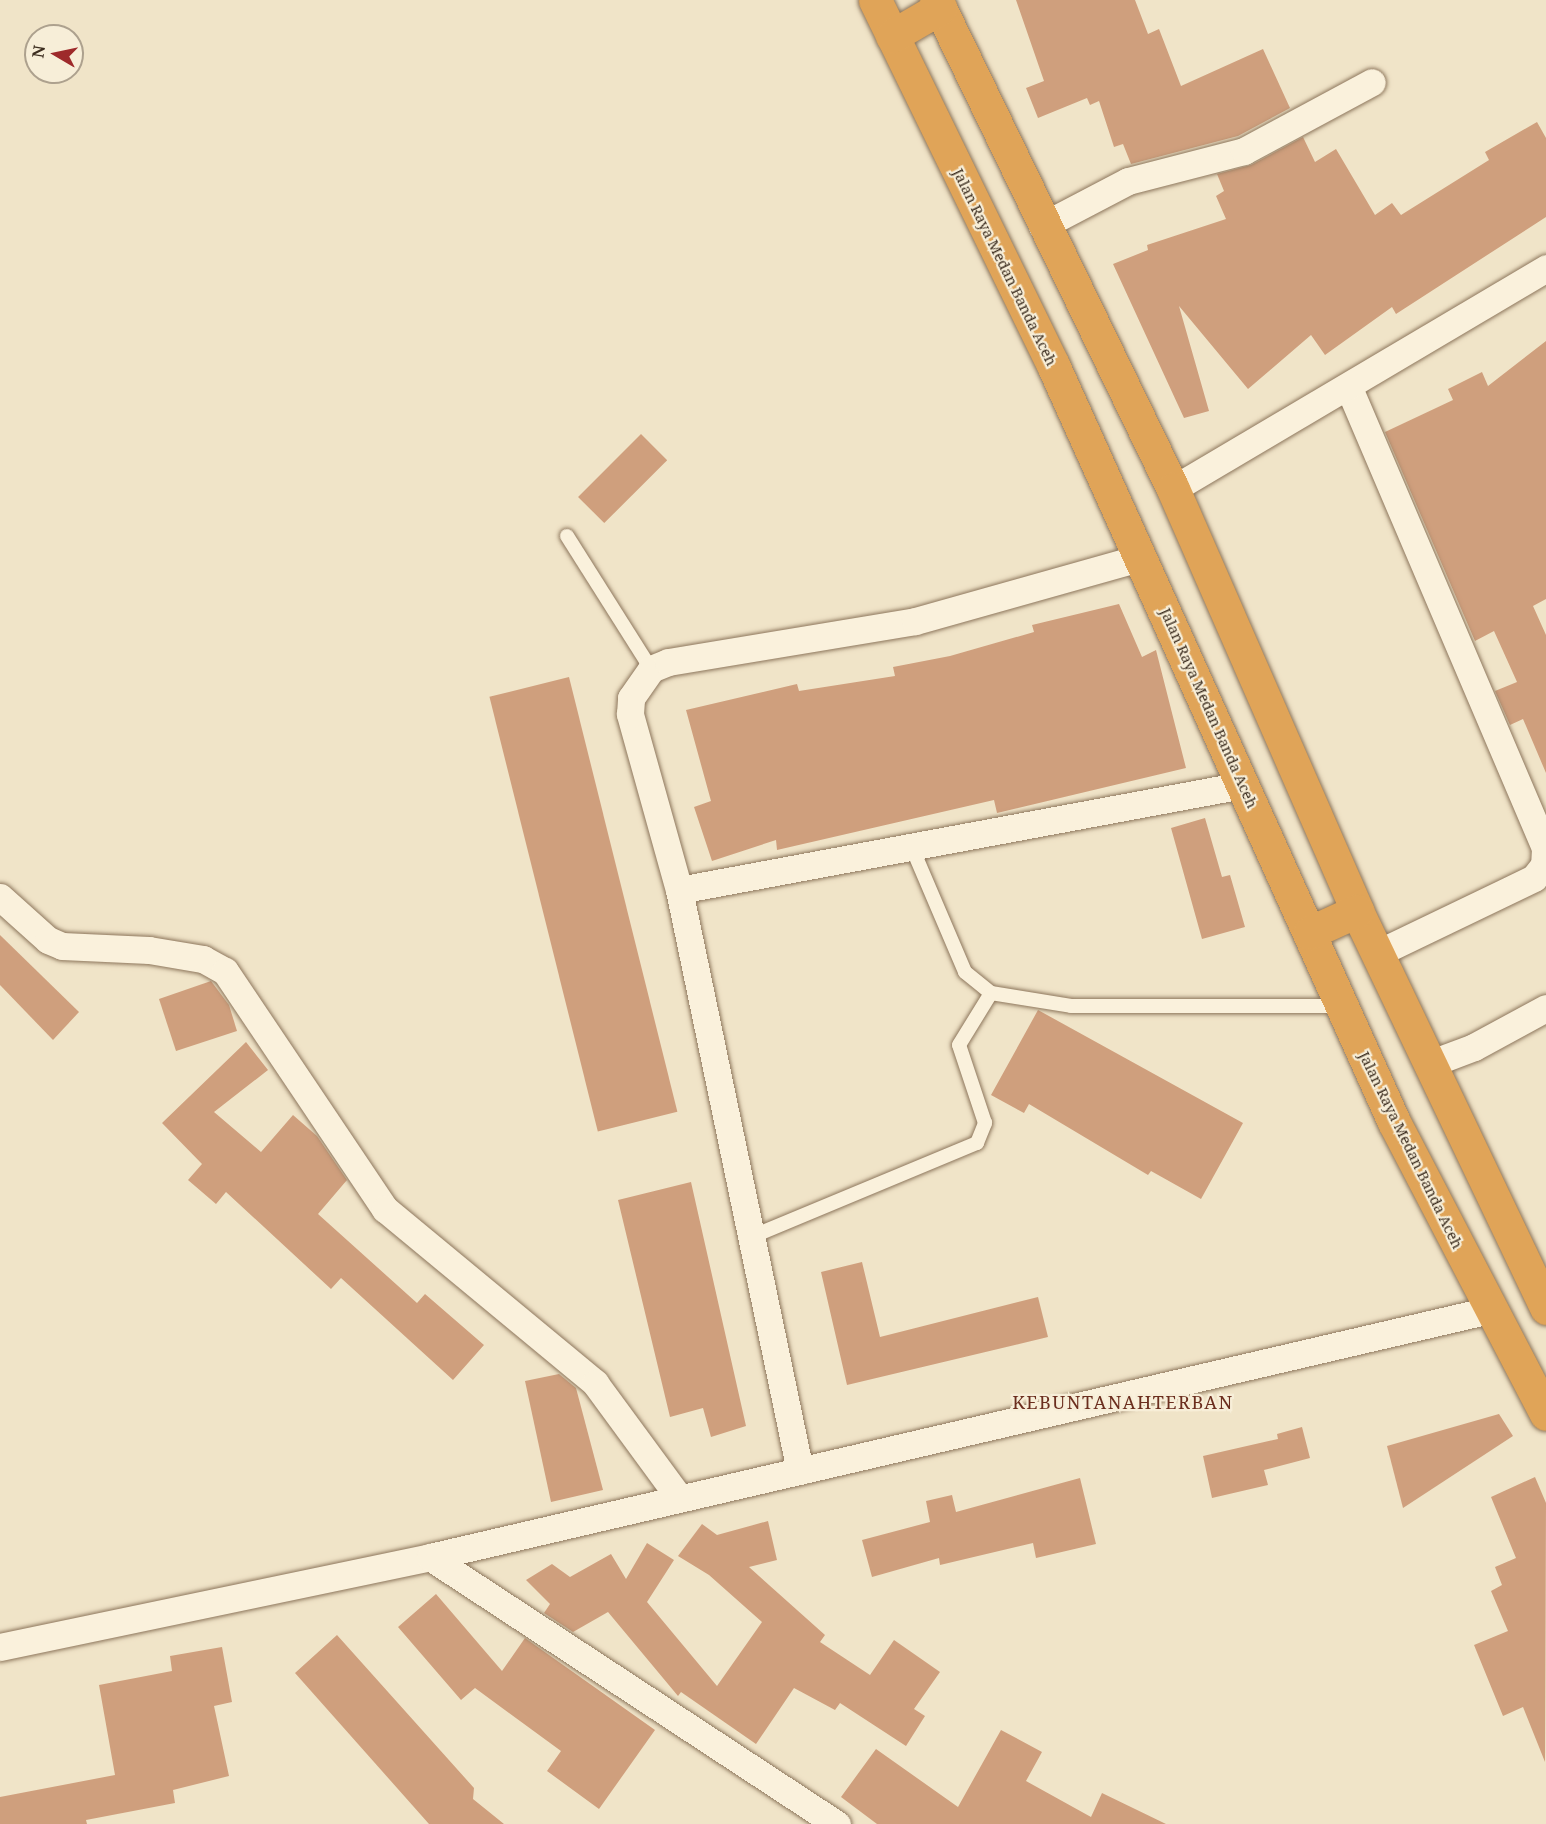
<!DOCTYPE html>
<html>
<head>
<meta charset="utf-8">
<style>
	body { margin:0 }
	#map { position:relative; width:1546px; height:1824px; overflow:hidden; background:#f0e4c8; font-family:"Noto Serif",serif }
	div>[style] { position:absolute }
	.building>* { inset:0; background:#cf9f7d; transform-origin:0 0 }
	.roads { filter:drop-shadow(0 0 2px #8d765c) drop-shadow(0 0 2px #8d765c) }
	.lane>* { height:14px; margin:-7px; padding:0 7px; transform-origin:7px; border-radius:7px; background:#faf1dc }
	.street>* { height:27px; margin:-13.5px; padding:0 13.5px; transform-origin:13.5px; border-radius:13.5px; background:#faf1dc }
	.highway>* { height:33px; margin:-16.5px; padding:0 16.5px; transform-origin:16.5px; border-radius:16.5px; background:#e0a458 }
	span { translate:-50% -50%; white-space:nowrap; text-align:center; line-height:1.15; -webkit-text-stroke:4.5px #f7eed8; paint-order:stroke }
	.street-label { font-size:15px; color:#3d2e20 }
	.quarter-label { font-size:18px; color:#6b2e1e; letter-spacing:1.5px }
	.north { position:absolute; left:24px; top:24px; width:60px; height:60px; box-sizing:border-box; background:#f7eed8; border:2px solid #ada18e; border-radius:50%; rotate:279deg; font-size:16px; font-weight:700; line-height:24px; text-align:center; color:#3d2e20 }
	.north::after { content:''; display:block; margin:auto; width:21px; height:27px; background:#9e2a2b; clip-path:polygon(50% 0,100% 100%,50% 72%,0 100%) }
</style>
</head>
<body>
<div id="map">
	<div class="building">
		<div style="clip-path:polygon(1016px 0,1135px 0,1148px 34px,1159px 29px,1181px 86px,1263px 49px,1290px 108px,1238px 136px,1131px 164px,1123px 144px,1114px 147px,1099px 101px,1090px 105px,1087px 98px,1038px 118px,1026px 88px,1044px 81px)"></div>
		<div style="clip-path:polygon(1537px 122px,1546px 138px,1546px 217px,1396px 314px,1392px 307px,1325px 355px,1311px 335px,1248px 389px,1179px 306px,1209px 411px,1184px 418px,1113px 264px,1148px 250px,1147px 245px,1226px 219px,1216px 196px,1224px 191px,1217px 174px,1251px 165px,1303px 137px,1315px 162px,1336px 149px,1375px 215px,1392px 203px,1401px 215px,1489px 160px,1485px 152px)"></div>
		<div style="clip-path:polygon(1546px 341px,1546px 599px,1533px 606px,1546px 635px,1546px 773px,1523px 719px,1510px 725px,1495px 691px,1517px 682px,1494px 631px,1475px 641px,1385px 432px,1453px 400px,1448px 389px,1482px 372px,1488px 386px)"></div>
		<div style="left:641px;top:434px;width:37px;height:89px;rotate:45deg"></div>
		<div style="clip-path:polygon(1119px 604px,1142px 657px,1156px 650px,1186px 768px,997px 813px,994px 800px,777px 850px,776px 840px,712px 861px,694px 807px,711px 801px,686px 710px,797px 684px,799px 691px,895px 676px,893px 667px,950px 656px,1034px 632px,1032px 625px)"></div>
		<div style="left:569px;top:677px;width:448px;height:82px;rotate:76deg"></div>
		<div style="clip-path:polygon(1205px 818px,1222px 877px,1230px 875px,1245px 927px,1202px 939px,1171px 828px)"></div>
		<div style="clip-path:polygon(0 935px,79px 1012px,53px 1040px,0 985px)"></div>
		<div style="clip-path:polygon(211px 981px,229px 1005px,237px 1031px,176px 1051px,159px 999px)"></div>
		<div style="clip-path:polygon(1038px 1010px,1243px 1123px,1201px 1199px,1151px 1171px,1148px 1175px,1029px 1104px,1024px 1113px,991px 1095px)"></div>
		<div style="clip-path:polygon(246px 1042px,268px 1070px,214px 1112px,261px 1152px,293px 1115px,317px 1136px,347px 1180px,318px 1214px,417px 1303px,425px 1294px,484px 1345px,453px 1380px,341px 1278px,331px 1289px,226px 1192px,216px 1204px,188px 1180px,202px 1164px,162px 1123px)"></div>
		<div style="clip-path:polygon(691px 1182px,746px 1426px,711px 1437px,703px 1408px,670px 1417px,618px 1200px)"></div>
		<div style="clip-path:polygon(862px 1262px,880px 1337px,1038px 1297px,1048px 1337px,847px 1385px,821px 1272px)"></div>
		<div style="clip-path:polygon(559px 1374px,576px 1388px,603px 1490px,551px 1502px,525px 1381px)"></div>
		<div style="clip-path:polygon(1499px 1414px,1513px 1436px,1403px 1508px,1387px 1446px)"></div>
		<div style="clip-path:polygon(1302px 1427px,1310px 1458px,1264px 1470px,1268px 1485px,1212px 1498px,1203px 1456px,1278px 1439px,1277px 1434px)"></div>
		<div style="clip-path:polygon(1535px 1477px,1546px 1503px,1545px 1762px,1523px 1707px,1503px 1716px,1474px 1645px,1508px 1631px,1491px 1591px,1502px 1585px,1495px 1567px,1516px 1558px,1491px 1497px)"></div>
		<div style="clip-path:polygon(1080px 1478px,1096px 1544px,1036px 1558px,1033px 1543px,940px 1565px,939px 1558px,872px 1577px,862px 1540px,930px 1522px,926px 1501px,952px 1495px,956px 1512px)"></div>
		<div style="clip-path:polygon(768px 1521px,777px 1560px,749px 1567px,825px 1635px,820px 1642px,870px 1675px,894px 1640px,940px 1672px,914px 1709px,925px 1716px,906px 1746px,840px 1703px,835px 1710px,794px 1688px,756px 1744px,681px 1692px,678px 1696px,608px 1612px,573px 1632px,544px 1613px,550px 1604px,526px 1580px,552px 1564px,570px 1577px,611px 1554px,626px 1579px,647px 1543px,674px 1560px,647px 1602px,717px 1686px,762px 1622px,709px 1575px,678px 1556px,702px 1524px,717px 1535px)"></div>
		<div style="clip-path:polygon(436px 1594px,502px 1671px,525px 1638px,655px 1730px,599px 1809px,547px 1771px,561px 1751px,475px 1688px,461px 1700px,398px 1627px)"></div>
		<div style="clip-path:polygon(337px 1635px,474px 1788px,473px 1799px,504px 1824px,429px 1824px,295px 1673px)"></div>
		<div style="clip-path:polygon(222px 1647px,232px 1702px,214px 1706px,229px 1776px,173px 1790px,175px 1803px,86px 1820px,87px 1824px,0 1824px,0 1797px,115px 1775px,99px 1685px,172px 1671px,170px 1656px)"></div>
		<div style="clip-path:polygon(1001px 1730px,1042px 1752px,1026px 1781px,1091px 1817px,1102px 1793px,1166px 1824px,877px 1824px,841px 1797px,876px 1749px,958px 1807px)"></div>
	</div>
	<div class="roads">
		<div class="lane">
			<div style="left:567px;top:536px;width:157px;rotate:57.7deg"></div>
			<div style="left:913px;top:850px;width:133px;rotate:66.9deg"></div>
			<div style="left:965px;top:972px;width:33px;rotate:39deg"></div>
			<div style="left:991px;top:993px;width:81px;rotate:9.2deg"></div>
			<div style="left:1071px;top:1006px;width:270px"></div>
			<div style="left:751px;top:1237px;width:245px;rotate:-22.6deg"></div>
			<div style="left:977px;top:1143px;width:22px;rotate:-68deg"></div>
			<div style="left:985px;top:1123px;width:82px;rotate:-108.4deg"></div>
			<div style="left:959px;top:1045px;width:61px;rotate:-58.4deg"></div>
		</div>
		<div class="street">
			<div style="left:1042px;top:226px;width:97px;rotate:-27.6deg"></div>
			<div style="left:1128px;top:181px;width:120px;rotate:-14.5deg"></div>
			<div style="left:1244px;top:151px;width:145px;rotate:-28.3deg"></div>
			<div style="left:1349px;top:388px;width:500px;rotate:66.92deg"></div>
			<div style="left:1545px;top:848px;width:17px;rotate:93deg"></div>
			<div style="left:1544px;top:865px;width:16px;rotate:128deg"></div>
			<div style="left:1534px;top:878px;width:173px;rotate:154.3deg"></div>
			<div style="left:1173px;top:489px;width:434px;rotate:-30.6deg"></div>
			<div style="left:679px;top:890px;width:574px;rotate:-10.55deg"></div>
			<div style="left:0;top:897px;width:64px;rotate:41.9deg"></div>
			<div style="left:48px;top:940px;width:15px;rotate:23deg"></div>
			<div style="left:62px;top:946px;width:87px;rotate:2.6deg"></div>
			<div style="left:149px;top:950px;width:55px;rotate:9.5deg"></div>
			<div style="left:203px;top:959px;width:25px;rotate:29deg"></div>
			<div style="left:225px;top:971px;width:287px;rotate:56.1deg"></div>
			<div style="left:385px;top:1209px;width:273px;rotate:39.6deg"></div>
			<div style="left:595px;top:1383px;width:140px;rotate:53.7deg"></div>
			<div style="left:1429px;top:1064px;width:48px;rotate:-20.7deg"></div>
			<div style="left:1474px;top:1047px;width:82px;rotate:-28.4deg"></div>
			<div style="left:800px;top:1471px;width:593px;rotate:-101.76deg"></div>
			<div style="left:679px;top:890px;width:183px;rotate:-105.6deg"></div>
			<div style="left:630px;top:714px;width:16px;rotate:-86deg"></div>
			<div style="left:631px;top:698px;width:35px;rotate:-55deg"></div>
			<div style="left:651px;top:669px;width:18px;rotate:-22deg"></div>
			<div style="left:668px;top:662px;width:250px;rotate:-9.4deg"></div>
			<div style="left:915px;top:621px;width:236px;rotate:-15.7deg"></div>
			<div style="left:430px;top:1557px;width:487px;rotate:33.3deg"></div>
			<div style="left:0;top:1647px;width:439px;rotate:-11.8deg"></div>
			<div style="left:430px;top:1557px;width:1088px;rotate:-13.12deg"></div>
		</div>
		<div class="highway">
			<div style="left:875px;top:0;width:406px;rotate:64deg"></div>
			<div style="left:1053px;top:365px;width:830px;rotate:65.75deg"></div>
			<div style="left:1394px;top:1122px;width:329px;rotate:62.5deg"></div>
			<div style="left:936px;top:0;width:543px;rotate:64.14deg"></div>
			<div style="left:1173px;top:489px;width:460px;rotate:66.4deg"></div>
			<div style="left:1357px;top:911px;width:440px;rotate:64.5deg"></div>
			<div style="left:892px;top:36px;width:56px;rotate:-30.3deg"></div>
			<div style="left:1309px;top:933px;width:53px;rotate:-24.6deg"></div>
		</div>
	</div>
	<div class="street-label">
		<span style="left:1005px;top:267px;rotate:64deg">Jalan Raya Medan Banda Aceh</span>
		<span style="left:1209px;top:708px;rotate:66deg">Jalan Raya Medan Banda Aceh</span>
		<span style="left:1411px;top:1150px;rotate:64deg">Jalan Raya Medan Banda Aceh</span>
	</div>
	<div class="quarter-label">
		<span style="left:1123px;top:1402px">KEBUNTANAHTERBAN</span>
	</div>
	<div class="north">N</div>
</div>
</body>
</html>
